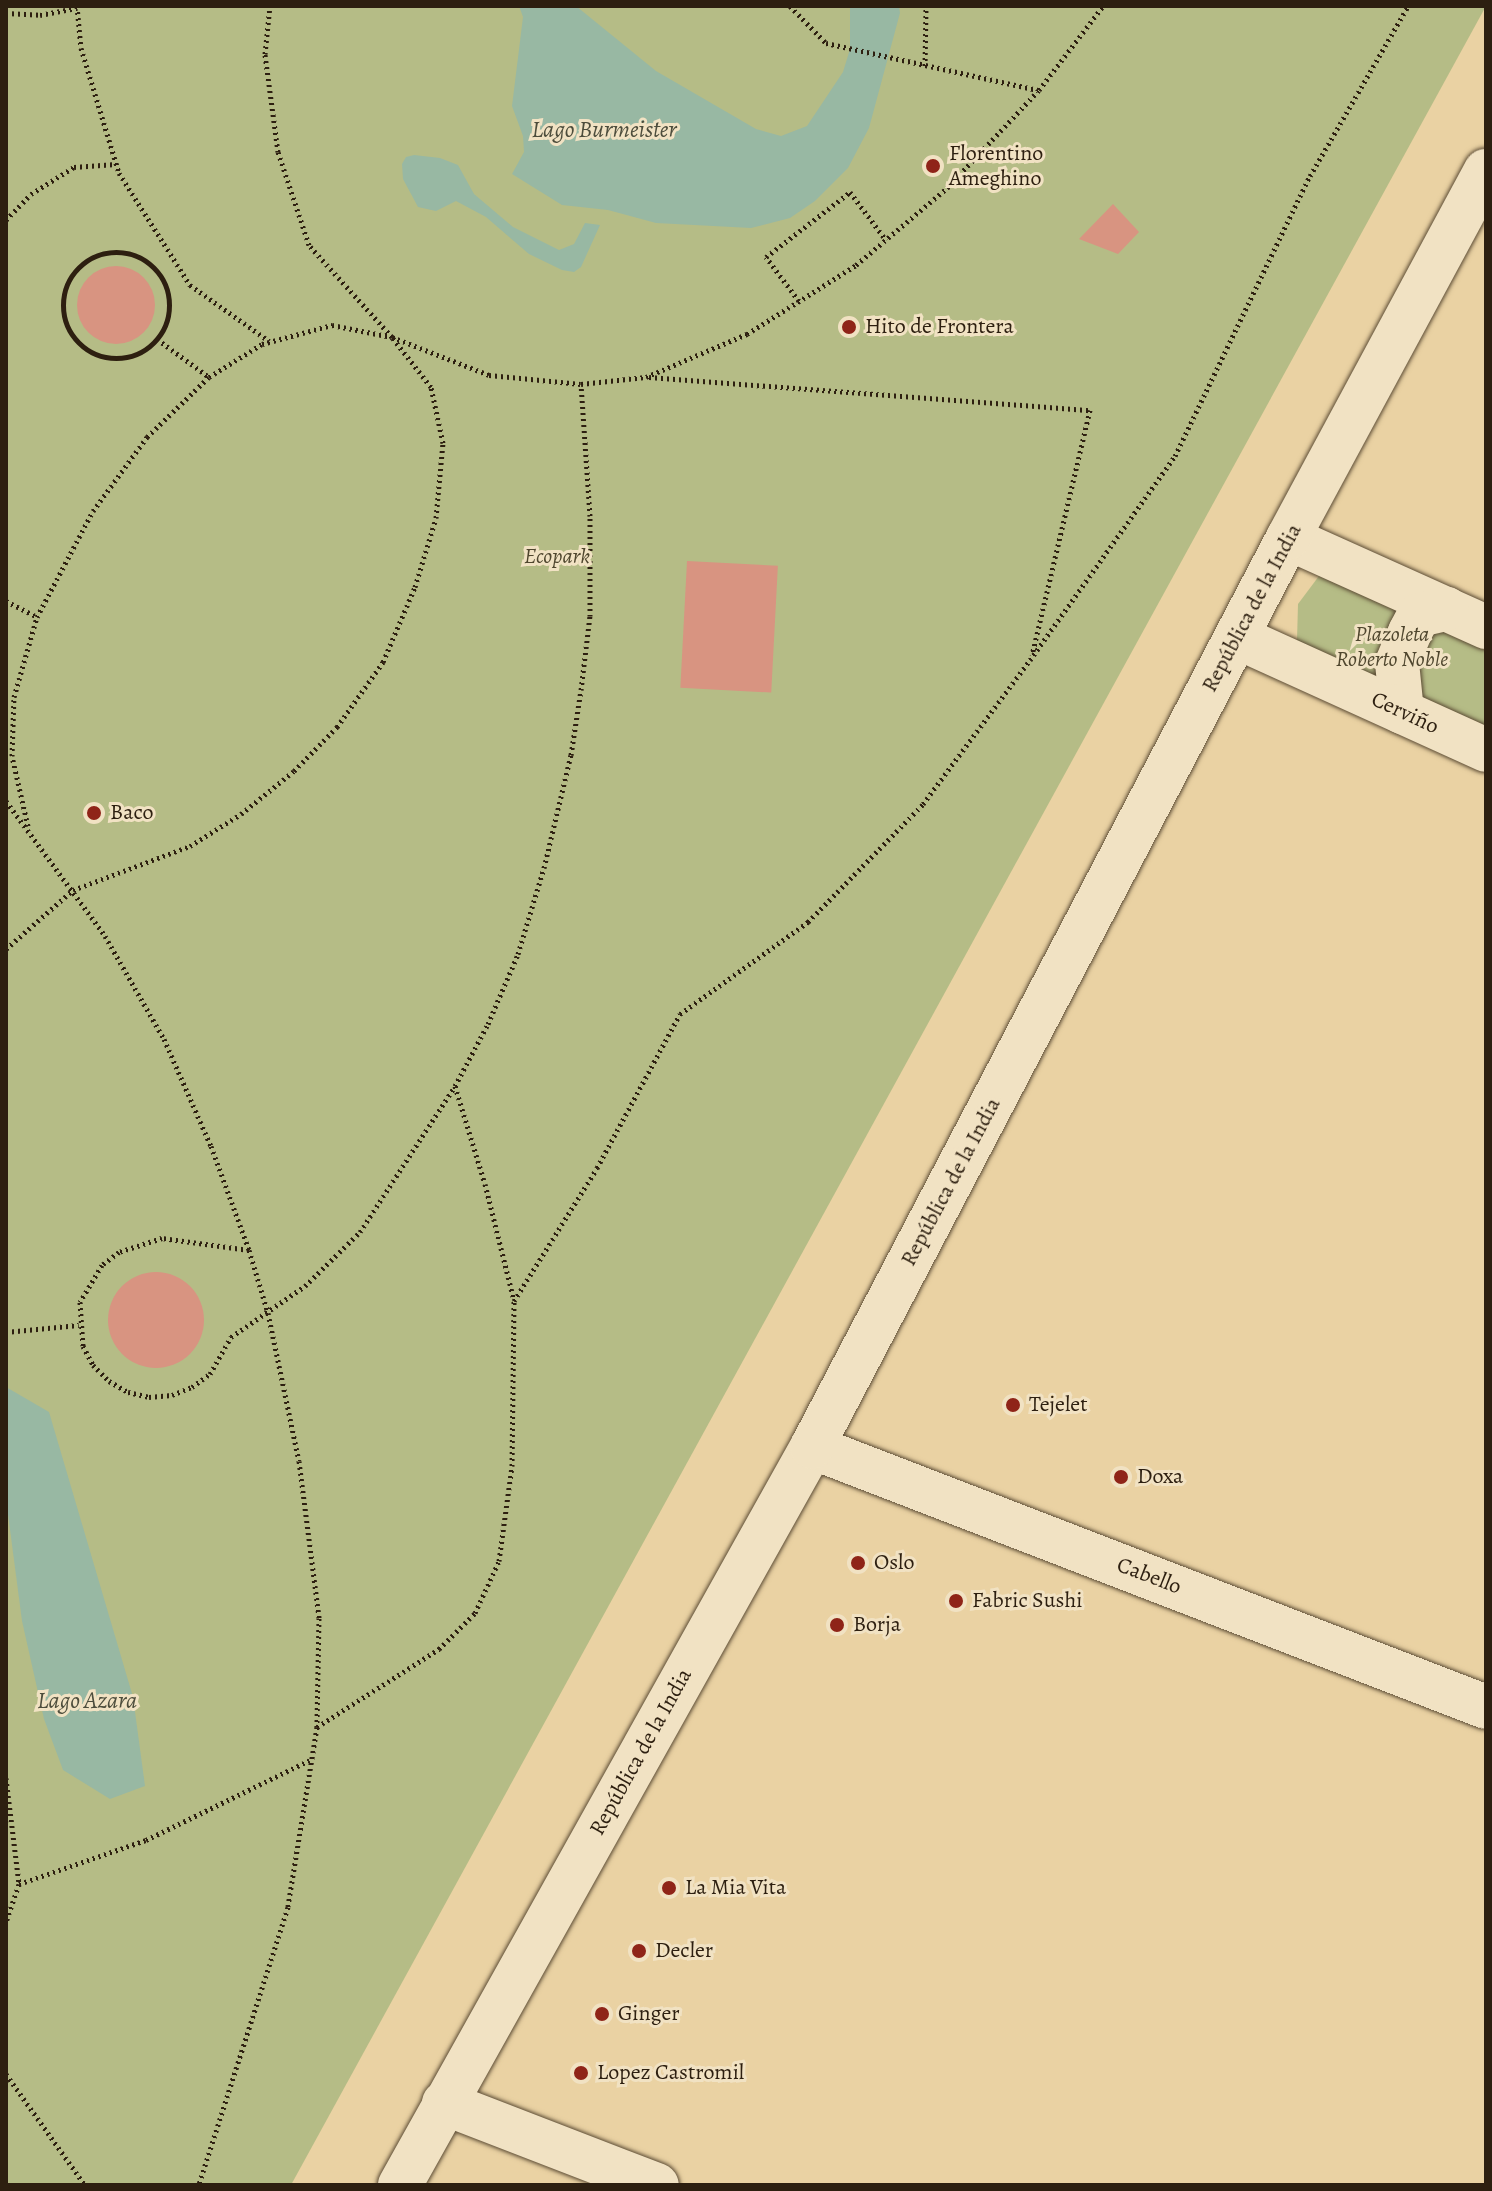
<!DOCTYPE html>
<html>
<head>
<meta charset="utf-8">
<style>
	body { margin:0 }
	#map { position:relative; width:1492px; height:2191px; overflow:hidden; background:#ead2a3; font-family:Alegreya,serif }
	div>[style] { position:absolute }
	.green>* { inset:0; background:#b5bc86 }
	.water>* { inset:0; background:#98b8a3 }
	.building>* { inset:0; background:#d89481; transform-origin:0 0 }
	.round { border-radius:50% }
	.path>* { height:5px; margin-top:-2.5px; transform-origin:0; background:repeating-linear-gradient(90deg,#2d1f10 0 2px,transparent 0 6px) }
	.path>.ring { margin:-2.5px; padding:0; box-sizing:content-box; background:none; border:5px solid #2d1f10; border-radius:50% }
	.roads { filter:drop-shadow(0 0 2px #5c4c35) drop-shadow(0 0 2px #5c4c35) }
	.minor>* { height:44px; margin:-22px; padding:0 22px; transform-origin:22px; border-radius:22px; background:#f1e2c3 }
	.dots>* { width:22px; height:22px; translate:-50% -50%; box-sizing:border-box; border:4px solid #f1e2c3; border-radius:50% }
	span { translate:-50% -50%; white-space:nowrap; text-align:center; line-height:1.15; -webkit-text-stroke:6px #f1e2c3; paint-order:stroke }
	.poi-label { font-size:22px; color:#2d1f10 }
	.left { translate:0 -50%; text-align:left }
	.park-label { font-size:22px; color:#4f462e; font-style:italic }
	.street-label { font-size:22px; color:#2d1f10 }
	.water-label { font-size:24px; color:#4d4d3c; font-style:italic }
	.frame { position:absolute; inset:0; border:8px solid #2d1f10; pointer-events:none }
</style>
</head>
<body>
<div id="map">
	<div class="green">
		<div style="clip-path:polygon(6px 6px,1486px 6px,291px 2185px,6px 2185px)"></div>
		<div style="clip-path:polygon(1319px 576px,1486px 651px,1486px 726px,1297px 641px,1298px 604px)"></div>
	</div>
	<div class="water">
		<div style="clip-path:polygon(519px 6px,576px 6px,656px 71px,756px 129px,781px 136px,807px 126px,843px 72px,850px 49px,850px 6px,899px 6px,900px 13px,869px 128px,848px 168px,815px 201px,790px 218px,751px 228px,656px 223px,608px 210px,562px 205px,512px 174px,524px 152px,523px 136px,512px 106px,523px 17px)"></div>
		<div style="clip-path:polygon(414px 155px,440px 158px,458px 165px,474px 194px,513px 227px,559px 250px,574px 244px,585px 223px,600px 225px,581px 267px,574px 272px,562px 270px,529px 254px,486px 217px,456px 201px,436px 211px,418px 207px,403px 179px,402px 164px,406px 157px)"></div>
		<div style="clip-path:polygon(6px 1387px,49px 1412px,133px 1697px,145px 1786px,110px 1799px,63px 1770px,44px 1719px,22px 1621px,6px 1499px)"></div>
	</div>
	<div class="building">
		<div style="clip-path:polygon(1113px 204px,1139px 232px,1118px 254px,1079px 239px)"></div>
		<div class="round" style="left:77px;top:266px;width:78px;height:78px"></div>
		<div style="left:687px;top:561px;width:91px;height:127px;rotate:3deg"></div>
		<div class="round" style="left:108px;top:1272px;width:96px;height:96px"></div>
	</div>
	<div class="path">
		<div style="left:77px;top:6px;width:42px;rotate:84.6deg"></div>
		<div style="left:81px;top:48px;width:131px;rotate:73.1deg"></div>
		<div style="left:119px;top:173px;width:133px;rotate:57.6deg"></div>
		<div style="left:190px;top:285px;width:97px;rotate:35.3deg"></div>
		<div style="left:790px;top:6px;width:52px;rotate:45.8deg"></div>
		<div style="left:826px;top:43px;width:217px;rotate:12.5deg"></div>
		<div style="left:6px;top:13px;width:34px;rotate:3deg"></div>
		<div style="left:40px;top:15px;width:38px;rotate:-11deg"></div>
		<div style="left:925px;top:66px;width:60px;rotate:-89deg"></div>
		<div style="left:6px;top:220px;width:36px;rotate:-46deg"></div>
		<div style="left:31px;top:194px;width:51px;rotate:-32.1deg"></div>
		<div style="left:74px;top:167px;width:42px;rotate:-4.1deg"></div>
		<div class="ring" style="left:63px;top:252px;width:101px;height:101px"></div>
		<div style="left:799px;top:301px;width:55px;rotate:-126.9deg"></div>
		<div style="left:766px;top:257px;width:106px;rotate:-37.7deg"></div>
		<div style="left:850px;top:192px;width:60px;rotate:53.1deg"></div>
		<div style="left:157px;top:339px;width:64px;rotate:36.2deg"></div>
		<div style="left:649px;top:377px;width:442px;rotate:4.3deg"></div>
		<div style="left:1090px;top:410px;width:252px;rotate:103.3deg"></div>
		<div style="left:6px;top:601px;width:35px;rotate:27deg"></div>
		<div style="left:6px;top:801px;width:167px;rotate:53.7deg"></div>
		<div style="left:105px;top:936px;width:119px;rotate:60.2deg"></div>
		<div style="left:164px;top:1039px;width:117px;rotate:66.3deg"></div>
		<div style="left:211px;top:1146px;width:111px;rotate:69.9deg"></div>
		<div style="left:249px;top:1250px;width:66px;rotate:73.2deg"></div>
		<div style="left:268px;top:1313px;width:151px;rotate:78.2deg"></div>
		<div style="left:299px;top:1461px;width:158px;rotate:82.7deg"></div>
		<div style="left:319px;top:1618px;width:109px;rotate:91.1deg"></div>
		<div style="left:317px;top:1727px;width:182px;rotate:99.2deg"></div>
		<div style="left:288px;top:1907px;width:292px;rotate:107.8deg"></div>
		<div style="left:28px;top:826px;width:72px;rotate:-102.9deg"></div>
		<div style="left:12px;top:756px;width:59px;rotate:-88.1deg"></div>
		<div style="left:14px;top:697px;width:83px;rotate:-74deg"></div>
		<div style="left:37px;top:617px;width:120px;rotate:-62.2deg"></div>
		<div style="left:93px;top:511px;width:92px;rotate:-53.9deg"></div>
		<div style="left:147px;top:437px;width:86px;rotate:-44.1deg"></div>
		<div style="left:209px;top:377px;width:62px;rotate:-31.9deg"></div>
		<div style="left:262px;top:344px;width:73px;rotate:-15.2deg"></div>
		<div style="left:332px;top:325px;width:61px;rotate:11.3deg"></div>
		<div style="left:392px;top:337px;width:104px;rotate:21.4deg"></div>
		<div style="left:489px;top:375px;width:92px;rotate:5.6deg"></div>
		<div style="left:581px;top:384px;width:65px;rotate:-6.1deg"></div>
		<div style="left:646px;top:377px;width:110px;rotate:-23.1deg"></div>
		<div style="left:747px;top:334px;width:129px;rotate:-32.3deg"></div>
		<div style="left:856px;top:265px;width:119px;rotate:-40.2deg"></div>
		<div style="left:947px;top:188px;width:134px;rotate:-46.8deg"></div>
		<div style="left:1039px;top:90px;width:106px;rotate:-52.7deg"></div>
		<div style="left:6px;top:949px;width:89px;rotate:-41.4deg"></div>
		<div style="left:73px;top:890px;width:125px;rotate:-20.6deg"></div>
		<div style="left:190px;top:846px;width:60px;rotate:-32.1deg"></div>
		<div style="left:241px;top:814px;width:68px;rotate:-39.1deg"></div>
		<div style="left:294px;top:771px;width:62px;rotate:-45.7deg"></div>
		<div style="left:337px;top:727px;width:80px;rotate:-54.7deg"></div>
		<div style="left:383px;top:662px;width:82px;rotate:-66.9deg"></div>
		<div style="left:415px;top:587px;width:72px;rotate:-73.1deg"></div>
		<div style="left:436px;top:518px;width:75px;rotate:-84.7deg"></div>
		<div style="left:443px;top:443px;width:57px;rotate:-102.1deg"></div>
		<div style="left:431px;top:387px;width:63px;rotate:-128deg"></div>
		<div style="left:392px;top:337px;width:124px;rotate:-132.1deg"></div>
		<div style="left:309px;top:245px;width:98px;rotate:-108.4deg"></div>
		<div style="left:278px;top:152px;width:99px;rotate:-97.6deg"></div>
		<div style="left:265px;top:54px;width:48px;rotate:-84.1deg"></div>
		<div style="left:455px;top:1086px;width:102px;rotate:73deg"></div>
		<div style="left:485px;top:1184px;width:120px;rotate:76deg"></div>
		<div style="left:249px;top:1250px;width:88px;rotate:-172.1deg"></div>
		<div style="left:162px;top:1238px;width:45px;rotate:162deg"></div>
		<div style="left:119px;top:1252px;width:21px;rotate:143deg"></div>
		<div style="left:102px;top:1265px;width:43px;rotate:120.7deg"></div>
		<div style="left:80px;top:1302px;width:44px;rotate:86.1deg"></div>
		<div style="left:83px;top:1346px;width:21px;rotate:62deg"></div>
		<div style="left:93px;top:1365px;width:23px;rotate:45deg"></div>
		<div style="left:109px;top:1381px;width:22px;rotate:30deg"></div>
		<div style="left:128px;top:1392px;width:22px;rotate:13deg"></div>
		<div style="left:149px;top:1397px;width:23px;rotate:-5deg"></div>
		<div style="left:172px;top:1395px;width:22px;rotate:-22deg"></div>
		<div style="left:192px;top:1387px;width:22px;rotate:-36deg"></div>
		<div style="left:210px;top:1374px;width:43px;rotate:-60.4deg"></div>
		<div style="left:231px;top:1337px;width:90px;rotate:-34.6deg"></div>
		<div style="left:305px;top:1286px;width:77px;rotate:-44.5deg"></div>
		<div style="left:360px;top:1232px;width:174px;rotate:-56.9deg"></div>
		<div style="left:455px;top:1086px;width:70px;rotate:-62deg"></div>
		<div style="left:488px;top:1024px;width:76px;rotate:-66.8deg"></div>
		<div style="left:518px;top:954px;width:90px;rotate:-73.2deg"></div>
		<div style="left:544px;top:868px;width:116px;rotate:-76.6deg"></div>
		<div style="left:571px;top:755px;width:66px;rotate:-81.3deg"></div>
		<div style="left:581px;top:690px;width:75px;rotate:-83.1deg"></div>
		<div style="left:590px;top:616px;width:100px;rotate:-90deg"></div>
		<div style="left:590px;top:516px;width:132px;rotate:-93.9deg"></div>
		<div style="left:6px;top:1332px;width:73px;rotate:-5.5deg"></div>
		<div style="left:317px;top:1727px;width:145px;rotate:-32.6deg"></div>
		<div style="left:439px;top:1649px;width:51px;rotate:-45deg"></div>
		<div style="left:475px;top:1613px;width:57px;rotate:-65.2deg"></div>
		<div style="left:499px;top:1561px;width:96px;rotate:-82.2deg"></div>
		<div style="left:512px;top:1466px;width:165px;rotate:-89.3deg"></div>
		<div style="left:514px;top:1301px;width:157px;rotate:-58deg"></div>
		<div style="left:597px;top:1168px;width:175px;rotate:-61.7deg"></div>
		<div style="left:680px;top:1014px;width:158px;rotate:-35.7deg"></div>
		<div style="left:808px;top:922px;width:165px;rotate:-45.7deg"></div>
		<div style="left:923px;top:804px;width:179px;rotate:-53.4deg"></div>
		<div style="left:1030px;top:660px;width:250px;rotate:-54.6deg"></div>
		<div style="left:1175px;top:456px;width:311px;rotate:-64.3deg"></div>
		<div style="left:1310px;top:176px;width:196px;rotate:-60deg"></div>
		<div style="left:6px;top:1778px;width:107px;rotate:83deg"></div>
		<div style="left:19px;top:1884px;width:40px;rotate:108.9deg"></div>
		<div style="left:19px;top:1884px;width:134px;rotate:-19.1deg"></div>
		<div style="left:146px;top:1840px;width:182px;rotate:-26deg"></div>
		<div style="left:6px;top:2074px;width:136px;rotate:54.6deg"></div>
	</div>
	<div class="roads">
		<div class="minor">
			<div style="left:1288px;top:538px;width:217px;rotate:24.2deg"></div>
			<div style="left:1237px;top:637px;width:273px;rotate:24.4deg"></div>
			<div style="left:1402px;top:712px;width:49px;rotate:-95.8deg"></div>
			<div style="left:1397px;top:663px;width:34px;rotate:-67deg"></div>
			<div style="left:1410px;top:632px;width:19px;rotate:-62deg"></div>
			<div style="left:1419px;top:615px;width:28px;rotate:-13deg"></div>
			<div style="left:812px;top:1447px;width:722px;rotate:21.09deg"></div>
			<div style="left:444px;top:2103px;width:228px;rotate:21.1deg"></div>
			<div style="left:400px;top:2185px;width:845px;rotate:-60.83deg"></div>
			<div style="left:812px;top:1447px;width:1026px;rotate:-62.36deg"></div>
			<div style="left:1288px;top:538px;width:417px;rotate:-61.7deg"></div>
		</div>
	</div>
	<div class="dots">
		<div style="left:933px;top:166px;background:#8f2418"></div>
		<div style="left:849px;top:327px;background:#8f2418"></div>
		<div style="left:94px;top:813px;background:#8f2418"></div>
		<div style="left:1013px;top:1405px;background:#8f2418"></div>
		<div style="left:1121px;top:1477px;background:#8f2418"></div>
		<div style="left:858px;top:1563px;background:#8f2418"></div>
		<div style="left:956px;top:1601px;background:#8f2418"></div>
		<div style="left:837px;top:1625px;background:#8f2418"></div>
		<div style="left:669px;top:1888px;background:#8f2418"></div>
		<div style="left:639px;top:1951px;background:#8f2418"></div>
		<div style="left:602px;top:2014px;background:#8f2418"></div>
		<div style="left:581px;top:2073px;background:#8f2418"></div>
	</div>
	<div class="poi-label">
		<span class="left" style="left:949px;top:166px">Florentino<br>Ameghino</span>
		<span class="left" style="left:865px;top:327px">Hito de Frontera</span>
		<span class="left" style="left:110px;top:813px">Baco</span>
		<span class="left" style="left:1029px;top:1405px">Tejelet</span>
		<span class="left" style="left:1137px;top:1477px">Doxa</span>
		<span class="left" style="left:874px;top:1563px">Oslo</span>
		<span class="left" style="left:972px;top:1601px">Fabric Sushi</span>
		<span class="left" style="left:853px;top:1625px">Borja</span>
		<span class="left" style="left:685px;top:1888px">La Mia Vita</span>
		<span class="left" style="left:655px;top:1951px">Decler</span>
		<span class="left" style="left:618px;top:2014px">Ginger</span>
		<span class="left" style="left:597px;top:2073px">Lopez Castromil</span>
	</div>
	<div class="park-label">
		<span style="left:557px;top:557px">Ecopark</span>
		<span style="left:1392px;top:647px">Plazoleta<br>Roberto Noble</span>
	</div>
	<div class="street-label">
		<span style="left:1252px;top:608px;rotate:-62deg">República de la India</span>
		<span style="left:1405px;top:713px;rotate:25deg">Cerviño</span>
		<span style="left:951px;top:1182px;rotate:-62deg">República de la India</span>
		<span style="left:1149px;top:1576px;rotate:21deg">Cabello</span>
		<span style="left:641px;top:1752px;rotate:-61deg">República de la India</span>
	</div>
	<div class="water-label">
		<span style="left:604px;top:130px">Lago Burmeister</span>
		<span style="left:87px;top:1701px">Lago Azara</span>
	</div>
	<div class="frame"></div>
</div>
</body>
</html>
